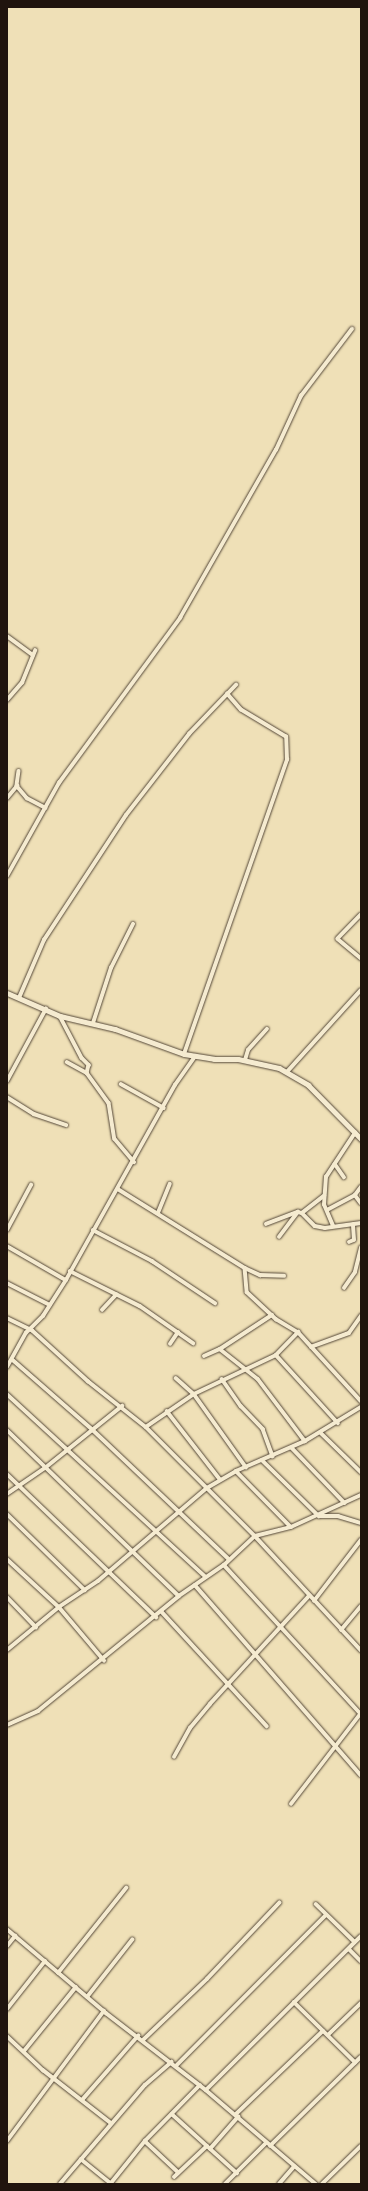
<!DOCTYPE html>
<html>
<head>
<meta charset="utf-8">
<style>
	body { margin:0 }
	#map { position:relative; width:368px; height:2191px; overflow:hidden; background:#efe0b7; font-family:Alegreya,serif }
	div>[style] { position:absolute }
	.roads { filter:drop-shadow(0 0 1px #544738) drop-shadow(0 0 1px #544738) }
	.street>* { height:3.5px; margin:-1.75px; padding:0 1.75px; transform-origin:1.75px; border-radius:1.75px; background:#f5ebd0 }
	.secondary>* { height:5px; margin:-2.5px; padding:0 2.5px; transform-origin:2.5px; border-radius:2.5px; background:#f5ebd0 }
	span { translate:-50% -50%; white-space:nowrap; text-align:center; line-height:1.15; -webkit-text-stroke:3px #f5ebd0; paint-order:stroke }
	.frame { position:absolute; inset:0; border:8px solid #20140e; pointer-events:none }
</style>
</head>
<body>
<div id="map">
	<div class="roads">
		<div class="street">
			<div style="left:7px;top:636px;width:32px;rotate:36deg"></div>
			<div style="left:7px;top:700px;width:23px;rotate:-49deg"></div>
			<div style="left:22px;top:683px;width:35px;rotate:-68deg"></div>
			<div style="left:19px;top:771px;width:15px;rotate:98deg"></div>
			<div style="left:17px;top:786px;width:16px;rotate:50deg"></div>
			<div style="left:27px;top:798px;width:21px;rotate:28deg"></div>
			<div style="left:7px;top:798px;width:16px;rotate:-50deg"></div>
			<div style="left:7px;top:876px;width:107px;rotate:-60.8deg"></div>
			<div style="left:59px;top:783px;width:205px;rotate:-53.7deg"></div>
			<div style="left:180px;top:618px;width:193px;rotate:-60.3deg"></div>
			<div style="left:276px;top:450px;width:60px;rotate:-65.2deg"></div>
			<div style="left:301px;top:396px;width:84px;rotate:-52.7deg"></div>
			<div style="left:361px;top:915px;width:33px;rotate:134deg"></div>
			<div style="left:338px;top:939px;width:30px;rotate:40deg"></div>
			<div style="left:19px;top:998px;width:63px;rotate:-66.7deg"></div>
			<div style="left:44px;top:940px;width:149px;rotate:-56.7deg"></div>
			<div style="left:126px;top:815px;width:103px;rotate:-52.1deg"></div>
			<div style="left:189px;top:734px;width:68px;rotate:-46.2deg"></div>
			<div style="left:60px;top:1016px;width:47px;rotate:62.4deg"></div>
			<div style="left:82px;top:1058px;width:10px;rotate:45deg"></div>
			<div style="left:89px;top:1065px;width:8px;rotate:104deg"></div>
			<div style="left:87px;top:1073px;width:37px;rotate:54deg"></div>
			<div style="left:109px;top:1103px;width:36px;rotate:81deg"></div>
			<div style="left:115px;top:1139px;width:30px;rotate:50deg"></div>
			<div style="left:93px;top:1023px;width:58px;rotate:-71.9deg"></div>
			<div style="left:111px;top:968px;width:49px;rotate:-63.4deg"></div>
			<div style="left:184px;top:1054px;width:312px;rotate:-70.7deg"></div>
			<div style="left:287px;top:760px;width:23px;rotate:-92deg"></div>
			<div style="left:286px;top:737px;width:52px;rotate:-149deg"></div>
			<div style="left:241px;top:710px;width:21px;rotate:-131deg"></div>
			<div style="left:245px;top:1060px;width:10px;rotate:-73deg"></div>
			<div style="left:248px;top:1050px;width:28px;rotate:-48deg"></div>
			<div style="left:67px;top:1062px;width:23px;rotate:29deg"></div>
			<div style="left:287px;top:1072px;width:110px;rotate:-47.9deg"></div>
			<div style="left:7px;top:1081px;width:82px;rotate:-61.6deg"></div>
			<div style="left:121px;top:1084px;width:49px;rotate:29.2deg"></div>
			<div style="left:7px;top:1097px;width:32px;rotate:32deg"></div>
			<div style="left:34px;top:1114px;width:34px;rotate:19deg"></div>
			<div style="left:335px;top:1164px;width:16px;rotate:55deg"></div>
			<div style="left:118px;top:1189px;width:150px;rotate:31.9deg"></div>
			<div style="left:245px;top:1268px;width:17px;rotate:25deg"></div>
			<div style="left:260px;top:1275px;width:24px;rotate:2deg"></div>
			<div style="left:355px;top:1195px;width:10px;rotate:53deg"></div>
			<div style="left:327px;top:1210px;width:32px;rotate:-28deg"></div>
			<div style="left:355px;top:1195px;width:10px;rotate:-53deg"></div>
			<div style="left:158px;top:1213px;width:31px;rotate:-68deg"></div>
			<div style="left:302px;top:1213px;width:18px;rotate:45deg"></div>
			<div style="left:315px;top:1226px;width:10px;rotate:11deg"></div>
			<div style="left:325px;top:1228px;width:36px;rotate:-8deg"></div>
			<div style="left:266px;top:1224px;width:34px;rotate:-21deg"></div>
			<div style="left:333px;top:1226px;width:23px;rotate:-113deg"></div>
			<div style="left:324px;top:1205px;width:28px;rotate:-86deg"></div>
			<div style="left:326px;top:1177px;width:53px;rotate:-56.6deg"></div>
			<div style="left:7px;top:1230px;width:51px;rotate:-61.9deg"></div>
			<div style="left:93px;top:1230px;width:67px;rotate:27.7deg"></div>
			<div style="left:152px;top:1261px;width:76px;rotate:33.7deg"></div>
			<div style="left:279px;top:1237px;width:31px;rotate:-53deg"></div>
			<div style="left:298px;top:1212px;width:4px;rotate:14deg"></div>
			<div style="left:302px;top:1213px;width:28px;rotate:-38deg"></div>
			<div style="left:349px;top:1242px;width:5px;rotate:-22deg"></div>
			<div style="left:354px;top:1240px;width:15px;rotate:-94deg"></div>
			<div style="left:7px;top:1246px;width:68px;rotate:30deg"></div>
			<div style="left:245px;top:1268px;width:24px;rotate:85deg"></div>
			<div style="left:247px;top:1292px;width:40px;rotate:43deg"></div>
			<div style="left:276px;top:1319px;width:26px;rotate:31deg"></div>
			<div style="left:298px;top:1332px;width:93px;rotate:47.6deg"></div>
			<div style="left:70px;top:1271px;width:78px;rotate:26.6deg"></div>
			<div style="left:140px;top:1306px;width:65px;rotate:34.9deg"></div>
			<div style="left:7px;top:1283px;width:48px;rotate:27.1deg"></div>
			<div style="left:344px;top:1288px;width:19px;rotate:-55deg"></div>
			<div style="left:355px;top:1272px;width:25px;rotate:-76deg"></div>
			<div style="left:102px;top:1310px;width:21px;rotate:-47deg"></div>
			<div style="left:7px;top:1318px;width:28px;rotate:26deg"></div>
			<div style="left:32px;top:1330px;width:76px;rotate:42.3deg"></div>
			<div style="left:88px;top:1381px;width:74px;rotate:38.4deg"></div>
			<div style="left:146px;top:1427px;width:154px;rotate:45deg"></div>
			<div style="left:255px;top:1536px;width:156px;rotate:47.1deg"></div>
			<div style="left:170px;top:1344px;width:14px;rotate:-56deg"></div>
			<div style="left:311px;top:1347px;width:40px;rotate:-20.2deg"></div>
			<div style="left:349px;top:1333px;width:21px;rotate:-55deg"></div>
			<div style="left:220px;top:1349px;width:48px;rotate:38.3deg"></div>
			<div style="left:258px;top:1379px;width:78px;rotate:52.8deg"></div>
			<div style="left:276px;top:1355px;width:92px;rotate:47.6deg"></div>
			<div style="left:204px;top:1356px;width:17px;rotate:-24deg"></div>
			<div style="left:220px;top:1349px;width:62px;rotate:-33.2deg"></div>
			<div style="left:13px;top:1360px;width:106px;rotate:41.2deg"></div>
			<div style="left:93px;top:1430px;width:187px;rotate:43.5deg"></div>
			<div style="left:7px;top:1367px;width:39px;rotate:-61deg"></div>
			<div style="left:26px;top:1333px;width:24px;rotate:-45deg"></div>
			<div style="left:43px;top:1316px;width:43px;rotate:-57.4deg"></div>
			<div style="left:66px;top:1280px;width:223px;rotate:-60.8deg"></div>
			<div style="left:175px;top:1085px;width:35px;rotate:-55deg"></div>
			<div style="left:176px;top:1378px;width:24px;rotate:42deg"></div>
			<div style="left:194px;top:1394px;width:90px;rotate:54.5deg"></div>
			<div style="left:222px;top:1379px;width:33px;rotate:55deg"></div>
			<div style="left:241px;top:1406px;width:32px;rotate:46deg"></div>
			<div style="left:263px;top:1429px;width:29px;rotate:70deg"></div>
			<div style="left:7px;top:1394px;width:269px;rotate:42.6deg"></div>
			<div style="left:167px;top:1411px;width:86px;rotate:52.1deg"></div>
			<div style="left:146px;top:1427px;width:58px;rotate:-34.5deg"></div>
			<div style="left:194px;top:1394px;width:91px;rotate:-25.4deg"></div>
			<div style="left:276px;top:1355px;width:32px;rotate:-46deg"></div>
			<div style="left:7px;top:1430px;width:239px;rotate:44deg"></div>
			<div style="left:321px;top:1433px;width:56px;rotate:44.3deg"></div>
			<div style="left:292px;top:1448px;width:76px;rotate:46.1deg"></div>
			<div style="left:262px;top:1460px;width:80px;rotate:44.5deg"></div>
			<div style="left:319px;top:1516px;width:19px"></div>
			<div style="left:338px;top:1516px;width:24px;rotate:17deg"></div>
			<div style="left:236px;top:1471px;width:78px;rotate:45.5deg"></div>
			<div style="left:7px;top:1474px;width:207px;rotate:43.8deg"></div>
			<div style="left:7px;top:1494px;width:46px;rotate:-34.4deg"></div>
			<div style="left:45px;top:1468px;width:99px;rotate:-38.8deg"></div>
			<div style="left:7px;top:1514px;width:109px;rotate:44.3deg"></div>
			<div style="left:7px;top:1559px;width:71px;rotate:42.7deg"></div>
			<div style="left:59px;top:1607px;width:70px;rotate:49.7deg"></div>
			<div style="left:224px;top:1565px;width:202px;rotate:47.4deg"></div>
			<div style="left:195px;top:1585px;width:252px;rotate:48.9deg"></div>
			<div style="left:7px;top:1597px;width:42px;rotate:46deg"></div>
			<div style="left:314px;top:1601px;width:77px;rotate:-52.4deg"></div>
			<div style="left:162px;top:1612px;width:155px;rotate:47.4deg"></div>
			<div style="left:341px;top:1630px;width:31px;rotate:-50deg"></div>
			<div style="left:7px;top:1650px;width:67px;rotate:-39.6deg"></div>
			<div style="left:59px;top:1607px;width:47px;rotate:-33.7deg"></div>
			<div style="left:98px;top:1581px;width:143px;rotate:-40.5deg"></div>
			<div style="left:207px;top:1488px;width:34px;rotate:-30deg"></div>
			<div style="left:236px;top:1471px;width:75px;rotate:-23.5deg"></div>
			<div style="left:305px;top:1441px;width:66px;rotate:-31.3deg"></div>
			<div style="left:7px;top:1725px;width:34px;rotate:-24deg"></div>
			<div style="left:38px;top:1711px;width:182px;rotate:-39.2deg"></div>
			<div style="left:179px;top:1596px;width:55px;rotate:-34.6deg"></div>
			<div style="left:224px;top:1565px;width:42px;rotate:-43.1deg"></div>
			<div style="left:255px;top:1536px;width:37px;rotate:-14deg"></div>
			<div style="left:291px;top:1527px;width:77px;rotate:-24.6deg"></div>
			<div style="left:174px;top:1757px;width:33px;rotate:-61deg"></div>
			<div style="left:190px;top:1728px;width:31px;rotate:-50deg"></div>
			<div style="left:210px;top:1704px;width:147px;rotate:-47.5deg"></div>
			<div style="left:291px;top:1804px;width:115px;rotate:-52.4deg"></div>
			<div style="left:316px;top:1904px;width:54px;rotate:44.3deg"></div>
			<div style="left:7px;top:1929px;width:130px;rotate:40.3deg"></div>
			<div style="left:106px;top:2013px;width:126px;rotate:37.6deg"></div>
			<div style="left:206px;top:2090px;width:145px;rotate:40.5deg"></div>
			<div style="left:7px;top:1946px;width:13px;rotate:-51deg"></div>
			<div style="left:349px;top:1949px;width:17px;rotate:45deg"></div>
			<div style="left:58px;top:1973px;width:109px;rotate:-51.3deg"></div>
			<div style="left:87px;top:1997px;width:73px;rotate:-51.7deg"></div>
			<div style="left:294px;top:2002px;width:86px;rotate:44.5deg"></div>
			<div style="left:7px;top:2009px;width:61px;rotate:-51.6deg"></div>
			<div style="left:328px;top:2035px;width:46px;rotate:-44.1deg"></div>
			<div style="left:7px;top:2036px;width:50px;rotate:43.4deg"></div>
			<div style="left:43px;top:2070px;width:86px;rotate:37.9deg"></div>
			<div style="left:143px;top:2040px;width:88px;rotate:-43.6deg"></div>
			<div style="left:207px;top:1979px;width:105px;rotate:-46.5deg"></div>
			<div style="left:24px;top:2051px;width:82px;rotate:-50.9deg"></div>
			<div style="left:176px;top:2066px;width:211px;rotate:-45.2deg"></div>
			<div style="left:206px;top:2090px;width:218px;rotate:-44.8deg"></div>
			<div style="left:83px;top:2099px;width:84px;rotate:-48.9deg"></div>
			<div style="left:172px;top:2114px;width:88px;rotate:42.2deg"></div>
			<div style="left:236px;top:2114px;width:120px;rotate:-43.7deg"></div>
			<div style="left:7px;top:2141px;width:162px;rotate:-53.3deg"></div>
			<div style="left:145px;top:2141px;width:45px;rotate:43.2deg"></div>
			<div style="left:270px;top:2146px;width:127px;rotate:-44.4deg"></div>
			<div style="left:210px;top:2149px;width:43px;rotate:-48.8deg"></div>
			<div style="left:81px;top:2159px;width:40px;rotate:39deg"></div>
			<div style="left:174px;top:2177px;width:45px;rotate:-43.2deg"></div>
			<div style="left:111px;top:2183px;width:54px;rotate:-51deg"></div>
			<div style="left:145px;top:2141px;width:78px;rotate:-45.5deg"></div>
			<div style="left:60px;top:2184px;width:130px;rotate:-49.4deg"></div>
			<div style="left:145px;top:2085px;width:35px;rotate:-41deg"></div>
			<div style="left:225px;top:2184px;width:58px;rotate:-45deg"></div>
			<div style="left:279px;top:2184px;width:23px;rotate:-49deg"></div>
			<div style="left:322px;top:2184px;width:54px;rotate:-44.3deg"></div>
		</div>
		<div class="secondary">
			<div style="left:7px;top:993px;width:58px;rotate:23.5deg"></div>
			<div style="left:60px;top:1016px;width:57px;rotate:13.3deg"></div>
			<div style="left:115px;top:1029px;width:73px;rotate:19.9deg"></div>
			<div style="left:184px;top:1054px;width:30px;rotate:9deg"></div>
			<div style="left:214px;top:1059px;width:24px"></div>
			<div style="left:238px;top:1059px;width:42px;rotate:12.4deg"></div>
			<div style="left:279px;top:1068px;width:34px;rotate:30deg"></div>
			<div style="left:308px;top:1085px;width:76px;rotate:45.5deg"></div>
		</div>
	</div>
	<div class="frame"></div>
</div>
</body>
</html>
